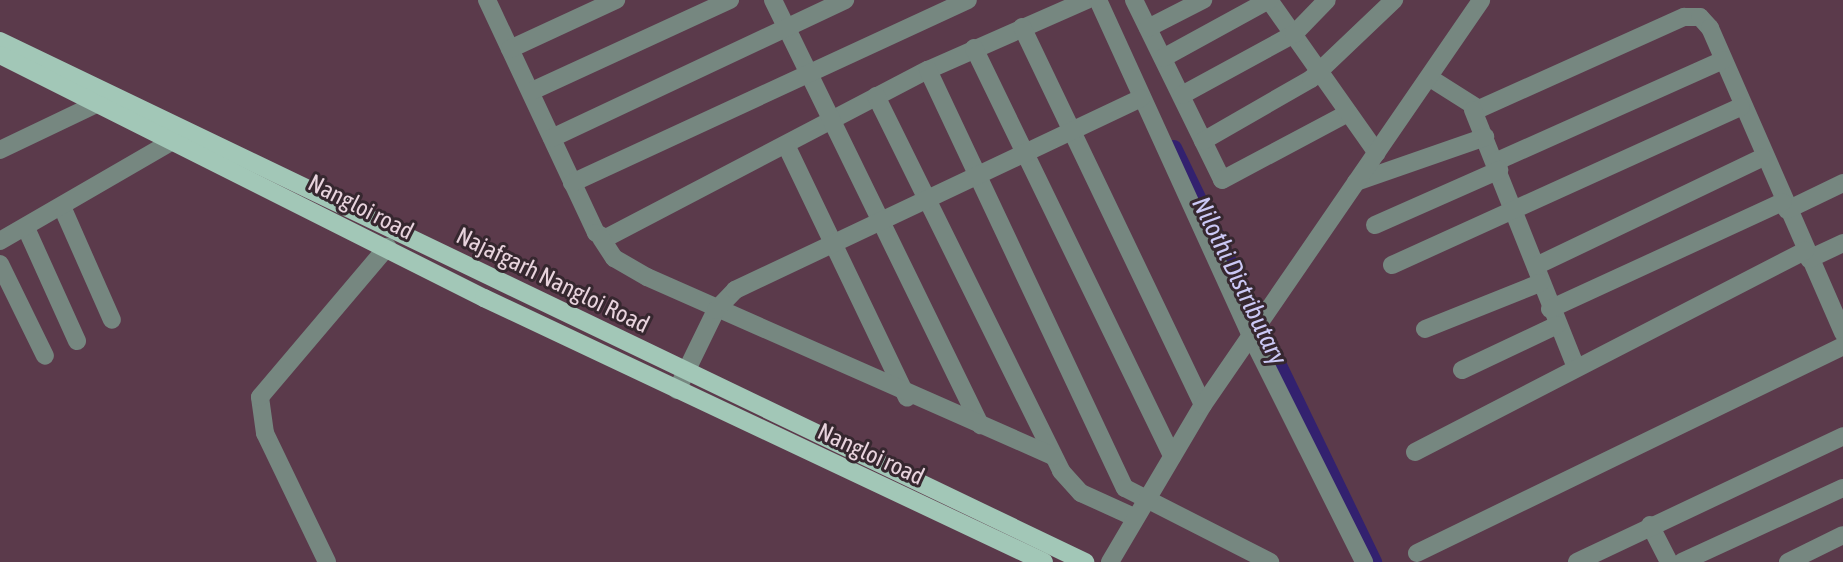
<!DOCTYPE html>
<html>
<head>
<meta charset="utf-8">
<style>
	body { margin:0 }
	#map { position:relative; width:1843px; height:562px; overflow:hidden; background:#5b3a4b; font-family:"Asap Condensed",sans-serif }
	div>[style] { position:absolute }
	.canal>* { height:16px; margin:-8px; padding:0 8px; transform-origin:8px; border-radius:8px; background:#33216f }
	.minor>* { height:18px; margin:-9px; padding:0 9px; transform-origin:9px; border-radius:9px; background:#768780 }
	.major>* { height:18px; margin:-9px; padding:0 9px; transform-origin:9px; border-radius:9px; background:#a2c7b7 }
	span { translate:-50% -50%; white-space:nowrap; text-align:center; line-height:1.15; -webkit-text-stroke:6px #36272f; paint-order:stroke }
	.street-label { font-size:24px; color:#e8d3dd }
	.water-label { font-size:26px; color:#cbc8f5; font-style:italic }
</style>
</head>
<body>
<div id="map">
	<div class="canal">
		<div style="left:1174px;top:148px;width:460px;rotate:64.2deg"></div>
	</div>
	<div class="minor">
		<div style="left:487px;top:0;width:257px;rotate:64.9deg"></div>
		<div style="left:596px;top:233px;width:11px;rotate:27deg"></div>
		<div style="left:606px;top:238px;width:363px;rotate:-27.6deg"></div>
		<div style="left:928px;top:70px;width:174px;rotate:-23.8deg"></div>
		<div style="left:773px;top:0;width:473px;rotate:64deg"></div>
		<div style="left:1098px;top:0;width:367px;rotate:65.5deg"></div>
		<div style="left:1250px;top:334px;width:255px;rotate:63.4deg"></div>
		<div style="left:1134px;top:0;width:200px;rotate:63.9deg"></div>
		<div style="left:1222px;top:180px;width:143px;rotate:-28deg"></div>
		<div style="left:1269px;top:0;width:187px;rotate:54.8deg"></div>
		<div style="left:1022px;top:27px;width:419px;rotate:64.4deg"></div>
		<div style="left:1148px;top:28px;width:62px;rotate:-27deg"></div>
		<div style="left:974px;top:48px;width:454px;rotate:64.1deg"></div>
		<div style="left:510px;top:49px;width:117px;rotate:-24.8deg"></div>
		<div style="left:1163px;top:58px;width:121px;rotate:-28.7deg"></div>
		<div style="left:928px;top:70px;width:462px;rotate:64.8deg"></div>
		<div style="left:1125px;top:488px;width:163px;rotate:27deg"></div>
		<div style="left:1430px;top:78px;width:58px;rotate:32.3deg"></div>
		<div style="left:1479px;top:109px;width:225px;rotate:-24.2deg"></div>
		<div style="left:1684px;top:17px;width:16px"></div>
		<div style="left:1700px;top:17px;width:15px;rotate:48deg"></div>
		<div style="left:1710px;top:28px;width:333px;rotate:66.4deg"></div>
		<div style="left:532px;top:91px;width:218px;rotate:-24.7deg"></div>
		<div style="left:1182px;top:95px;width:128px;rotate:-28.6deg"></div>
		<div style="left:1294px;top:34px;width:47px;rotate:-45.9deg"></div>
		<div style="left:876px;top:96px;width:418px;rotate:63.7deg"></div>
		<div style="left:1061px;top:471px;width:30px;rotate:48deg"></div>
		<div style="left:1081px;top:493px;width:58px;rotate:24.4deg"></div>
		<div style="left:1473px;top:110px;width:277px;rotate:68.2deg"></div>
		<div style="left:552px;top:138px;width:324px;rotate:-25.2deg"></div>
		<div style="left:1203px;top:141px;width:125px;rotate:-29.9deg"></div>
		<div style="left:1311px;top:79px;width:115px;rotate:-43.6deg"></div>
		<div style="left:786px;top:145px;width:280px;rotate:64.4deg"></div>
		<div style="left:0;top:150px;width:111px;rotate:-25.6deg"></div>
		<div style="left:1495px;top:162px;width:250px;rotate:-24.1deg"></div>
		<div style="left:1356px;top:182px;width:137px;rotate:-19.2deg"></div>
		<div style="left:572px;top:183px;width:436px;rotate:-24.8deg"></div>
		<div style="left:63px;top:209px;width:121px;rotate:66.2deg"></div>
		<div style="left:1787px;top:210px;width:62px;rotate:-25.7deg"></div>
		<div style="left:1375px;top:225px;width:136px;rotate:-23.9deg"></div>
		<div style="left:26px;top:228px;width:124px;rotate:65.7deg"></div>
		<div style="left:601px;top:238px;width:24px;rotate:57deg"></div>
		<div style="left:614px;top:258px;width:38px;rotate:30deg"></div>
		<div style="left:647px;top:277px;width:444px;rotate:23.8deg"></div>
		<div style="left:0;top:241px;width:211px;rotate:-30.1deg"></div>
		<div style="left:1809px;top:259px;width:38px;rotate:-25deg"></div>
		<div style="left:0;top:264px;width:102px;rotate:63.9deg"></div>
		<div style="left:1392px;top:265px;width:383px;rotate:-24.4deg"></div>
		<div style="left:1536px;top:266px;width:252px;rotate:-25.6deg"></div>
		<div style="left:1550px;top:309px;width:256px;rotate:-24.7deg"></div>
		<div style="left:1425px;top:329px;width:124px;rotate:-21.8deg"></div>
		<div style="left:1462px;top:370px;width:105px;rotate:-25.3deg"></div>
		<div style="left:677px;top:390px;width:89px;rotate:-64deg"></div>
		<div style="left:716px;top:310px;width:28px;rotate:-46deg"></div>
		<div style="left:735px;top:290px;width:449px;rotate:-25.3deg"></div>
		<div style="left:1415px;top:452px;width:439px;rotate:-27.3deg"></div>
		<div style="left:1650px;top:525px;width:42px;rotate:62.8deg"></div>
		<div style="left:1417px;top:553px;width:474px;rotate:-25.9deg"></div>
		<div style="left:327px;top:562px;width:143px;rotate:-115.7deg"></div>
		<div style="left:265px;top:433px;width:36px;rotate:-98deg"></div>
		<div style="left:260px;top:397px;width:197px;rotate:-49.7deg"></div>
		<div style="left:1110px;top:562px;width:182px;rotate:-59.4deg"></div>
		<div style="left:1203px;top:405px;width:491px;rotate:-55.5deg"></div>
		<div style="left:1577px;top:562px;width:294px;rotate:-25.3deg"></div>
		<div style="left:1682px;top:562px;width:177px;rotate:-24.7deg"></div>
		<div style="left:1788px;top:562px;width:61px;rotate:-26.1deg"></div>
	</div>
	<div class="major">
		<div style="left:0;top:41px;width:1204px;rotate:25.65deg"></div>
		<div style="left:0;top:55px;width:542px;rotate:26.66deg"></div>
		<div style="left:484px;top:298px;width:619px;rotate:25.24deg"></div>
	</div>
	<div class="street-label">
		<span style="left:361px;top:207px;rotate:27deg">Nangloi road</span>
		<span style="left:553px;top:280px;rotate:26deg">Najafgarh Nangloi Road</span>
		<span style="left:871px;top:454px;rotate:25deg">Nangloi road</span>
	</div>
	<div class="water-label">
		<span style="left:1239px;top:281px;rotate:64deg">Nilothi Distributary</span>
	</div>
</div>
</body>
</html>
